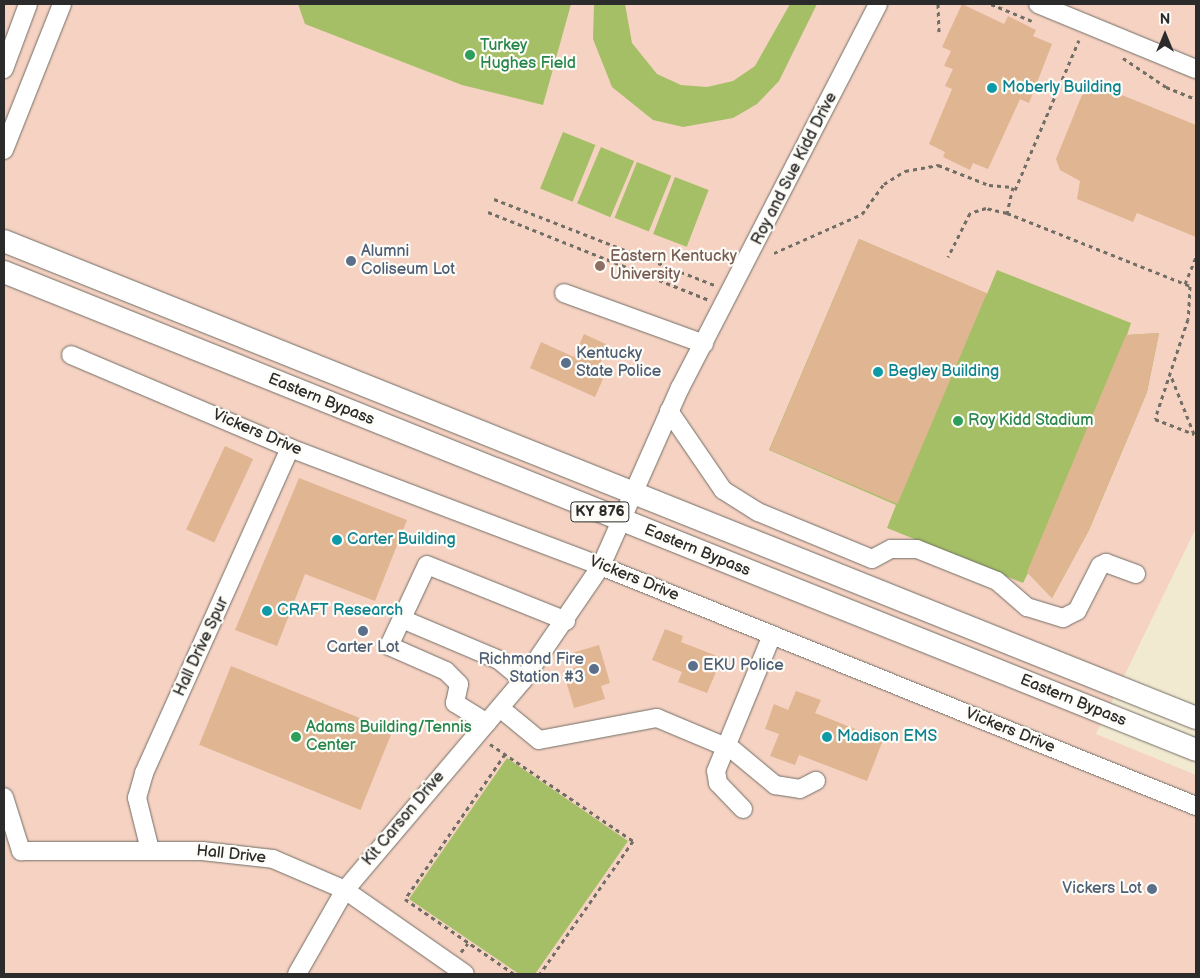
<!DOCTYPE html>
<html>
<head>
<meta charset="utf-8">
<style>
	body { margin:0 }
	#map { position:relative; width:1200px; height:978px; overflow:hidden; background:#f2e9d1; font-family:"Balsamiq Sans",sans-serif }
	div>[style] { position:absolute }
	.built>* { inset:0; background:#f6d2c3 }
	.green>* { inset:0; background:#a4bf65; transform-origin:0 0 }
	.building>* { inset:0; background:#e0b591; transform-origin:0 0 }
	.path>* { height:3px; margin-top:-1.5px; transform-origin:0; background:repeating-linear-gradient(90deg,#716e65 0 4px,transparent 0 8px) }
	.roads { filter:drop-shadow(0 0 1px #716e65) drop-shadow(0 0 1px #716e65) }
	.minor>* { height:18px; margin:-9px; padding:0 9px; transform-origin:9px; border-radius:9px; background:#fff }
	.major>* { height:22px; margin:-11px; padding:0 11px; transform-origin:11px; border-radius:11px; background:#fff }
	.dots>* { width:14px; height:14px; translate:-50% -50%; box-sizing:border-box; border:2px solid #fdfcf7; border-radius:50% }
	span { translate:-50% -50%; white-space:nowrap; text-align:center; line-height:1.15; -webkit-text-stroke:4.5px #fdfcf7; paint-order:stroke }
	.shield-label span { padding:1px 4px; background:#fdfcf7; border:1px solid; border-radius:4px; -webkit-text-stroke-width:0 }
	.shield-label { font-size:15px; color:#2b2b2b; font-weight:700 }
	.leisure-label { font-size:16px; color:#27864d }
	.left { translate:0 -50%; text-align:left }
	.culture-label { font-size:16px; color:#0d838f }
	.street-label { font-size:16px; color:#2b2b2b }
	.service-label { font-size:16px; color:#4e5e75 }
	.right { translate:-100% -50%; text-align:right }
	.education-label { font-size:16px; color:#785e54 }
	.frame { position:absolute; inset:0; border:5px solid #2b2b2b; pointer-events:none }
	.north { position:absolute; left:1140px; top:10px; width:50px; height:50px; -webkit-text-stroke:4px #fdfcf7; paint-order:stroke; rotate:0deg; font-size:14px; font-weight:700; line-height:20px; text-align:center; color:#2b2b2b }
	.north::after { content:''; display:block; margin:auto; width:18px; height:22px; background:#2b2b2b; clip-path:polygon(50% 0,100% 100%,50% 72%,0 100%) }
</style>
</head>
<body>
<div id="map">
	<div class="built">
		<div style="clip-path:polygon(4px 4px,1196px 4px,1196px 528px,1096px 734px,1196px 775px,1196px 974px,4px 974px)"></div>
	</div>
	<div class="green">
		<div style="clip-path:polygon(298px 4px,571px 4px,543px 105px,462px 85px,305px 24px)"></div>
		<div style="clip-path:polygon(594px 4px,625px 4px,632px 43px,657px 74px,681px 85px,707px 87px,733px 81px,755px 66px,790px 4px,817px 4px,779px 81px,757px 104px,733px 118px,683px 127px,653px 120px,612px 87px,593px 39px)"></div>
		<div style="left:563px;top:132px;width:35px;height:61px;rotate:22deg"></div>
		<div style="left:601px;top:147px;width:36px;height:61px;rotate:23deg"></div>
		<div style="left:637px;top:162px;width:37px;height:60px;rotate:22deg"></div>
		<div style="left:675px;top:177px;width:36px;height:61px;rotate:21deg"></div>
		<div style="clip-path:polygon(859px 239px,987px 294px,997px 270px,1131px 323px,1127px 335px,1159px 333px,1147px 392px,1089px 530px,1052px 598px,1028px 573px,1023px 583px,887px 528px,896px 505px,769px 450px)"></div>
		<div style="clip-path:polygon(507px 758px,628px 841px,535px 974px,519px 974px,409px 899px)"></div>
	</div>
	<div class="building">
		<div style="clip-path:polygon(962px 4px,1004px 24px,1008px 16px,1036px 30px,1033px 36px,1052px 44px,1029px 103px,1020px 99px,988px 169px,973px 163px,970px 170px,943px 157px,945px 152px,929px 144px,952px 89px,945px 86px,953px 69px,944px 66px,951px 51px,942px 47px)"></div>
		<div style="clip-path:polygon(1097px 85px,1196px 125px,1196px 237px,1137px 213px,1133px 222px,1077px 199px,1080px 181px,1060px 170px,1056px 159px,1082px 95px)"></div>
		<div style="left:859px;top:239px;width:139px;height:229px;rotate:23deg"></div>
		<div style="clip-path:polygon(1159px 333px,1147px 392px,1089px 530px,1052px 598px,1027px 572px,1126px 335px)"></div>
		<div style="clip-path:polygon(584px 334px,608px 345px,595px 376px,603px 379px,595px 397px,530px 368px,541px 342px,574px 357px)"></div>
		<div style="left:225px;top:446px;width:31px;height:92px;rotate:25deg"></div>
		<div style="clip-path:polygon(299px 478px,407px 520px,375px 601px,305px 574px,277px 646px,235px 630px)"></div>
		<div style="clip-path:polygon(665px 629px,683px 636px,681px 642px,722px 658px,707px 693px,678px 682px,682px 672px,652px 660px)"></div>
		<div style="clip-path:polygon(599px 645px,610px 683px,601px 686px,605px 699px,574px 708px,563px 671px,577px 667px,572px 653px)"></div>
		<div style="left:231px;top:666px;width:174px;height:85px;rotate:22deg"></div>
		<div style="clip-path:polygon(796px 691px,821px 700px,815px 713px,883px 740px,867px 781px,799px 755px,795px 765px,770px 756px,779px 734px,765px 729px,774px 704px,788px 710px)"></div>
	</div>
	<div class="path">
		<div style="left:938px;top:4px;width:28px;rotate:88deg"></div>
		<div style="left:991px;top:4px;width:44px;rotate:22.5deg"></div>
		<div style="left:1123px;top:58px;width:52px;rotate:34deg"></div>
		<div style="left:1166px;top:87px;width:32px;rotate:22deg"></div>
		<div style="left:1015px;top:190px;width:163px;rotate:-66.9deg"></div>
		<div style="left:494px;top:199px;width:239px;rotate:21.3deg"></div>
		<div style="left:488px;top:212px;width:238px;rotate:21.7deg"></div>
		<div style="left:1007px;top:213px;width:197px;rotate:21.7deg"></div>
		<div style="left:1190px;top:286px;width:33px;rotate:93deg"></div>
		<div style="left:1188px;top:319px;width:105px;rotate:108.3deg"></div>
		<div style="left:1155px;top:419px;width:42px;rotate:21deg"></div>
		<div style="left:1194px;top:434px;width:62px;rotate:-111.6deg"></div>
		<div style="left:774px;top:253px;width:96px;rotate:-23.9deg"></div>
		<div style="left:862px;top:214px;width:37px;rotate:-54deg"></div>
		<div style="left:884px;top:184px;width:25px;rotate:-32deg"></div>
		<div style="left:905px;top:171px;width:34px;rotate:-10deg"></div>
		<div style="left:938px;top:165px;width:55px;rotate:21.4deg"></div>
		<div style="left:989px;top:185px;width:24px;rotate:5deg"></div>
		<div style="left:1013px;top:187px;width:27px;rotate:103deg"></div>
		<div style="left:1007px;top:213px;width:22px;rotate:-167deg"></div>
		<div style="left:986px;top:208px;width:17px;rotate:163deg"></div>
		<div style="left:970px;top:213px;width:49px;rotate:116.6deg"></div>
		<div style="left:1185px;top:284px;width:29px;rotate:-68deg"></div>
		<div style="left:490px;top:744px;width:173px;rotate:34.1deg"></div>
		<div style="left:633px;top:841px;width:162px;rotate:125deg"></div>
		<div style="left:505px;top:754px;width:176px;rotate:124.6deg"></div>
		<div style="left:405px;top:899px;width:132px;rotate:34.5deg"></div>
		<div style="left:461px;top:952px;width:11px;rotate:-52deg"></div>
	</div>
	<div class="roads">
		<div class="minor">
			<div style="left:1038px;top:4px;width:171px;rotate:22.4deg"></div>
			<div style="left:4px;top:69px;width:69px;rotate:-69.7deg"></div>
			<div style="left:4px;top:150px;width:157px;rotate:-68.3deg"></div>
			<div style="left:564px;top:293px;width:149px;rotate:20deg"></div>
			<div style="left:71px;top:355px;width:238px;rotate:23deg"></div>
			<div style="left:290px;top:448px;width:333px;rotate:20.8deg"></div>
			<div style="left:601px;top:566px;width:642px;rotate:21.97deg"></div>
			<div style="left:669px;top:411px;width:96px;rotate:55.6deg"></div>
			<div style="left:723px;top:490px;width:41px;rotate:32.2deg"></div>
			<div style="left:758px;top:512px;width:123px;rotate:22.4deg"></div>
			<div style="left:872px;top:559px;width:21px;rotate:-28deg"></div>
			<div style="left:891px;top:549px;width:26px"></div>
			<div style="left:917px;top:549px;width:86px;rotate:21.8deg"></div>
			<div style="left:997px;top:581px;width:40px;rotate:41deg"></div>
			<div style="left:1027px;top:607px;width:38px;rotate:17deg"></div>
			<div style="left:1063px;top:618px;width:16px;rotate:-27deg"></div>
			<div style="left:1077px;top:611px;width:51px;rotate:-62.9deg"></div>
			<div style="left:1100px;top:566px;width:7px;rotate:-27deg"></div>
			<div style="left:1106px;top:563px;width:32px;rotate:20deg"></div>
			<div style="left:402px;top:619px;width:105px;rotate:22.9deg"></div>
			<div style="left:499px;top:660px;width:31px;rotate:40deg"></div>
			<div style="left:500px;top:708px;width:50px;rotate:39.4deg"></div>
			<div style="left:539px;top:740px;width:120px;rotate:-10.6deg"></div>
			<div style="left:657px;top:718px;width:82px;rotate:22.8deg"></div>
			<div style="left:733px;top:750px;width:55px;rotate:39.8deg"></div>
			<div style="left:775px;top:785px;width:25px;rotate:9deg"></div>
			<div style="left:800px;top:789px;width:18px;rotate:-27deg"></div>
			<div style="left:487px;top:723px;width:38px;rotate:-148deg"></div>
			<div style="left:455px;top:703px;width:19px;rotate:-78deg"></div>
			<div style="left:459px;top:684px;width:18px;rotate:-135deg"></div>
			<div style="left:446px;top:671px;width:62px;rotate:-156.3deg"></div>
			<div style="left:389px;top:646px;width:89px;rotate:-64.9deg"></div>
			<div style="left:427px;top:565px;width:150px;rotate:21.9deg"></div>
			<div style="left:4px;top:797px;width:57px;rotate:72.5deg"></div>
			<div style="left:21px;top:851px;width:181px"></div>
			<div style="left:202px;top:851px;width:71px;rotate:6.4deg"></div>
			<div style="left:273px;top:859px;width:78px;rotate:23.3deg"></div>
			<div style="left:345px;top:890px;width:146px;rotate:35deg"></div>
			<div style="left:743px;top:809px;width:36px;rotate:-134deg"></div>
			<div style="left:718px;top:783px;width:12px;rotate:-99deg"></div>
			<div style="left:716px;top:771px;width:147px;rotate:-67.6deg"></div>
			<div style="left:150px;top:850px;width:54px;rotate:-104deg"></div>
			<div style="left:137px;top:798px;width:26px;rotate:-74deg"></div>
			<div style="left:144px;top:773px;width:356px;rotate:-65.8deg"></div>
			<div style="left:297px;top:974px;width:97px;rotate:-60.3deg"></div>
			<div style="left:345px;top:890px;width:275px;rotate:-49.7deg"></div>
			<div style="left:523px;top:680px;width:138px;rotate:-55.6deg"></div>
			<div style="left:601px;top:566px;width:195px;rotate:-66.1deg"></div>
			<div style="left:680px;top:388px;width:432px;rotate:-62.7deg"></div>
		</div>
		<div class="major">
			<div style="left:4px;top:241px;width:1284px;rotate:21.81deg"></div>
			<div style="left:4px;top:272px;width:1284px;rotate:21.85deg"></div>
		</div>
	</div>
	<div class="dots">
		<div style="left:470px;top:55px;background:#2e9e5b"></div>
		<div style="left:992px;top:88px;background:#0f9aa8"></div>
		<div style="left:351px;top:261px;background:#5c6f8a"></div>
		<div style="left:600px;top:266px;background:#8d6e63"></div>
		<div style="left:566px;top:363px;background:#5c6f8a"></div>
		<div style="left:878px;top:372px;background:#0f9aa8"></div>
		<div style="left:958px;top:421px;background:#2e9e5b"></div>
		<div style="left:337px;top:540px;background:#0f9aa8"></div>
		<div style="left:267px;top:611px;background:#0f9aa8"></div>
		<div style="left:363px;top:631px;background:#5c6f8a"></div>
		<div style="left:693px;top:666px;background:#5c6f8a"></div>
		<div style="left:594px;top:669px;background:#5c6f8a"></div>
		<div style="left:296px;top:737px;background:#2e9e5b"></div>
		<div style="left:827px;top:737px;background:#0f9aa8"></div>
		<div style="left:1152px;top:889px;background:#5c6f8a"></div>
	</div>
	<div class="shield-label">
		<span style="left:600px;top:512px">KY 876</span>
	</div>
	<div class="leisure-label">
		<span class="left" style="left:480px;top:55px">Turkey<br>Hughes Field</span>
		<span class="left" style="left:968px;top:421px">Roy Kidd Stadium</span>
		<span class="left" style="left:306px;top:737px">Adams Building/Tennis<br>Center</span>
	</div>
	<div class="culture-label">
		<span class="left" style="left:1002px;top:88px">Moberly Building</span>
		<span class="left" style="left:888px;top:372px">Begley Building</span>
		<span class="left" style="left:347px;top:540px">Carter Building</span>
		<span class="left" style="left:277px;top:611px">CRAFT Research</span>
		<span class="left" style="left:837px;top:737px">Madison EMS</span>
	</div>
	<div class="street-label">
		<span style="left:795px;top:169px;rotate:-63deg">Roy and Sue Kidd Drive</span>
		<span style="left:321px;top:400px;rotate:22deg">Eastern Bypass</span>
		<span style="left:257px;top:433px;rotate:23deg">Vickers Drive</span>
		<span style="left:697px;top:551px;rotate:22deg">Eastern Bypass</span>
		<span style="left:634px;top:579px;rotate:22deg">Vickers Drive</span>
		<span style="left:202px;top:647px;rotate:-65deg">Hall Drive Spur</span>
		<span style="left:1073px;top:701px;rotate:22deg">Eastern Bypass</span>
		<span style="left:1010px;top:731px;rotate:22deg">Vickers Drive</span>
		<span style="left:404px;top:819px;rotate:-50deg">Kit Carson Drive</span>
		<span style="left:231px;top:855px;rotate:6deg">Hall Drive</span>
	</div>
	<div class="service-label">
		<span class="left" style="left:361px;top:261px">Alumni<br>Coliseum Lot</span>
		<span class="left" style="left:576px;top:363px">Kentucky<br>State Police</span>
		<span style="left:363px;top:648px">Carter Lot</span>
		<span class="right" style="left:584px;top:669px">Richmond Fire<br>Station #3</span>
		<span class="left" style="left:703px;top:666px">EKU Police</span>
		<span class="right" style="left:1142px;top:889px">Vickers Lot</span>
	</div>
	<div class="education-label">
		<span class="left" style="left:610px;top:266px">Eastern Kentucky<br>University</span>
	</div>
	<div class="frame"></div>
	<div class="north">N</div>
</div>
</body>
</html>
